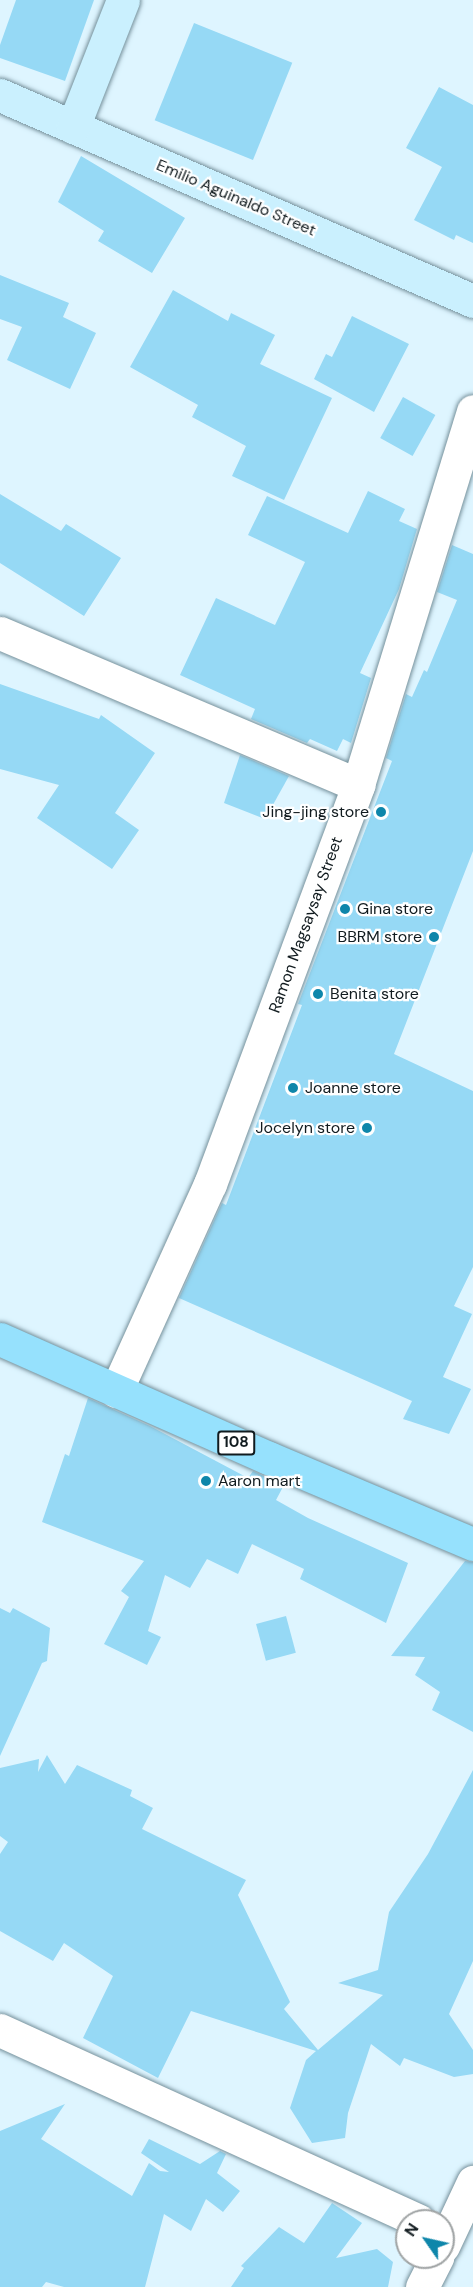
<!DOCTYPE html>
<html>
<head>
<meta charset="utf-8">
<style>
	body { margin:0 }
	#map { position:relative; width:473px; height:2287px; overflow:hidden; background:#def5ff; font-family:"DM Sans",sans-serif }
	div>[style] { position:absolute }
	.building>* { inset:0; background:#96d9f5; transform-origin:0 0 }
	.roads { filter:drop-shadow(0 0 2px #76919c) drop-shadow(0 0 2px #76919c) }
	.street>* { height:33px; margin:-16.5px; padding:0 16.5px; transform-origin:16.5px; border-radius:16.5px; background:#fff }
	.secondary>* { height:33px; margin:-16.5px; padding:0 16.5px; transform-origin:16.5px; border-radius:16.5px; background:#caf0fe }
	.primary>* { height:33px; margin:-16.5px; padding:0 16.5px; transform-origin:16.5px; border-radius:16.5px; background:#96e1fd }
	.dots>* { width:16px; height:16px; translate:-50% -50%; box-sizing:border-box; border:3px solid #fff; border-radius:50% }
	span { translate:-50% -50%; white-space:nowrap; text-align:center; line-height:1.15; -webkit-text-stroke:4.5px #fff; paint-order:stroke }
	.shield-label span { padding:2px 4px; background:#fff; border:2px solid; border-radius:4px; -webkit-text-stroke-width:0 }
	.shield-label { font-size:15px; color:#111b1f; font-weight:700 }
	.street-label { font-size:16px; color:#111b1f }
	.poi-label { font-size:16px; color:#111b1f }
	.right { translate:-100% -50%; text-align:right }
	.left { translate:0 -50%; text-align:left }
	.north { position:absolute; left:395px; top:2209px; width:60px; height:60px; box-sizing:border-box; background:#fff; border:2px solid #a0a4a5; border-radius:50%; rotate:304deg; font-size:16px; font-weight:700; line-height:24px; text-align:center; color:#111b1f }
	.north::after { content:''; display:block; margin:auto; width:21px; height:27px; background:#0e86aa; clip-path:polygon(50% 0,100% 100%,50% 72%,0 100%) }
</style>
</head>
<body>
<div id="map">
	<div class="building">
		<div style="clip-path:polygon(16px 0,94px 0,65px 81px,0 58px,0 45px)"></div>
		<div style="left:194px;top:23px;width:106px;height:105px;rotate:22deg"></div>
		<div style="clip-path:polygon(439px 87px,473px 105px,473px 243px,456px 235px,454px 240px,414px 220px,442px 167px,406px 148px)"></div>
		<div style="clip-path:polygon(81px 156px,185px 218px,152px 273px,98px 241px,104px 231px,58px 202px)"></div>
		<div style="clip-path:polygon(0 275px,69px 303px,63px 317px,96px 333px,70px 389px,7px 360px,22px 327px,0 319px)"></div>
		<div style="clip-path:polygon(173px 290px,228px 321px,231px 313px,275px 335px,260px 364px,332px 398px,284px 500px,232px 476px,246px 446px,192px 417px,198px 405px,130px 367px)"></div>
		<div style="clip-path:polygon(352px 316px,409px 344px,374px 412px,314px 379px,326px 354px,332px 357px)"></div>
		<div style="left:403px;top:397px;width:37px;height:47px;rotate:29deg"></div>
		<div style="clip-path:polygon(368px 491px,405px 509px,399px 521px,417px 529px,399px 589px,360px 673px,371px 678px,351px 743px,343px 739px,337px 751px,310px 739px,307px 743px,251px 719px,255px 709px,180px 675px,216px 598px,275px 625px,305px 562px,248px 535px,267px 496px,348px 533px)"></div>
		<div style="clip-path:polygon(0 494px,61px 531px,66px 524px,121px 558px,84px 616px,0 563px)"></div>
		<div style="clip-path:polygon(452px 545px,473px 554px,473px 851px,394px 1054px,473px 1091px,473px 1267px,454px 1306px,472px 1314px,443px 1377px,471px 1389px,449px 1434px,403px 1419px,412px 1401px,179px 1298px,222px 1203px,226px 1205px,302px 1005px,298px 1004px,392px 761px,386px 758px,406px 694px,412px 697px,424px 670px,427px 672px,457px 600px,437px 592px)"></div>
		<div style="clip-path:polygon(0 684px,99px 719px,101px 715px,155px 753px,115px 813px,139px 830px,112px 869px,37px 818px,59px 785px,0 769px)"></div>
		<div style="clip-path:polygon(240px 755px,289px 776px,265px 819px,224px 803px)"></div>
		<div style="clip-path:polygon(88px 1398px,150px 1426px,248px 1478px,253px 1471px,284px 1485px,276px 1500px,308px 1518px,408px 1563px,386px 1623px,300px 1579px,304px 1569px,252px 1544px,238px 1574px,207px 1559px,190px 1588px,165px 1575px,148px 1631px,161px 1637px,147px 1665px,104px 1644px,129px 1597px,121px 1591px,144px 1561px,42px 1522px,65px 1454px,69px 1456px)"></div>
		<div style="clip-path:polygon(465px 1561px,473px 1562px,473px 1732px,432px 1710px,440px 1692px,415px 1675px,425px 1657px,391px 1656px)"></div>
		<div style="clip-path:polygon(0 1608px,10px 1613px,13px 1608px,50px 1628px,47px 1661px,42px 1663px,0 1756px)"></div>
		<div style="left:286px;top:1616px;width:38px;height:31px;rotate:75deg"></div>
		<div style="clip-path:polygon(47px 1755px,65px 1784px,77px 1765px,132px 1790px,130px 1796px,153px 1808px,142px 1829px,246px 1880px,238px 1895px,290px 2002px,284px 2009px,318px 2050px,383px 1995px,338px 1983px,378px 1970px,389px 1912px,428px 1854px,473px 1770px,473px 1961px,449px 2014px,473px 2050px,473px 2074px,454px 2077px,404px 2058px,400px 2066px,371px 2044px,348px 2113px,345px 2138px,312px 2143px,290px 2108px,306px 2060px,316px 2051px,191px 2011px,158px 2078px,83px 2038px,113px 1976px,64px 1943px,53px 1961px,0 1931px,0 1854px,8px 1842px,0 1836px,0 1768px,39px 1759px,38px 1772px)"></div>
		<div style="clip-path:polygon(65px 2104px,41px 2139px,132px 2196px,149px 2163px,160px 2171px,169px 2172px,141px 2153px,149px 2139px,200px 2164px,220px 2151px,226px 2154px,217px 2173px,240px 2191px,223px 2212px,206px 2199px,191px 2231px,164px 2214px,145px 2287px,64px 2287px,46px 2282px,42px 2287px,0 2287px,0 2131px)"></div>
		<div style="clip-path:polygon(332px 2203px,362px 2223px,336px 2258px,377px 2249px,393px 2262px,388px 2287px,231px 2287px,244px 2268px,241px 2266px,279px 2227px,304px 2243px)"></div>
	</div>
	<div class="roads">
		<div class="street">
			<div style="left:0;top:633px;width:389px;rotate:23deg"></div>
			<div style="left:116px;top:1391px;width:227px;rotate:-65.6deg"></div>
			<div style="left:210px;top:1184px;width:426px;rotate:-69.6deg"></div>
			<div style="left:358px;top:785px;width:391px;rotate:-72.9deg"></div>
			<div style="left:0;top:2030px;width:460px;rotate:24.5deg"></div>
			<div style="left:443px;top:2246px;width:71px;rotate:-64.9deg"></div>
			<div style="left:422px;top:2287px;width:34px;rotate:-63deg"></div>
		</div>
		<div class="secondary">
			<div style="left:0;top:95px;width:516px;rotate:23.53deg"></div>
			<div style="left:73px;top:127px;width:136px;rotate:-68.5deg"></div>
		</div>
		<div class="primary">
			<div style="left:0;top:1339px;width:294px;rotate:23.9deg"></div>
			<div style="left:269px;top:1458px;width:221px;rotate:22.9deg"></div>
		</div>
	</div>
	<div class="dots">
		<div style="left:381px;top:812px;background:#0e86aa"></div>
		<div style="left:345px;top:909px;background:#0e86aa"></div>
		<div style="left:434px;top:937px;background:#0e86aa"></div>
		<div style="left:318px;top:994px;background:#0e86aa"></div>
		<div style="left:293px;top:1088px;background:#0e86aa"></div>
		<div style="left:367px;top:1128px;background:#0e86aa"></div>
		<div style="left:206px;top:1481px;background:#0e86aa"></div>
	</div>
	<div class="shield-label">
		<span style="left:236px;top:1443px">108</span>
	</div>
	<div class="street-label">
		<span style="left:236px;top:198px;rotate:23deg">Emilio Aguinaldo Street</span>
		<span style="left:306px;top:925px;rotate:-70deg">Ramon Magsaysay Street</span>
	</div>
	<div class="poi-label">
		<span class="right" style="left:369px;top:812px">Jing-jing store</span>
		<span class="left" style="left:357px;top:909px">Gina store</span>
		<span class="right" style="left:422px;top:937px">BBRM store</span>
		<span class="left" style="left:330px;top:994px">Benita store</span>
		<span class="left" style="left:305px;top:1088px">Joanne store</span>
		<span class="right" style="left:355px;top:1128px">Jocelyn store</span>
		<span class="left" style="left:218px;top:1481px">Aaron mart</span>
	</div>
	<div class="north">N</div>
</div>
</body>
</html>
